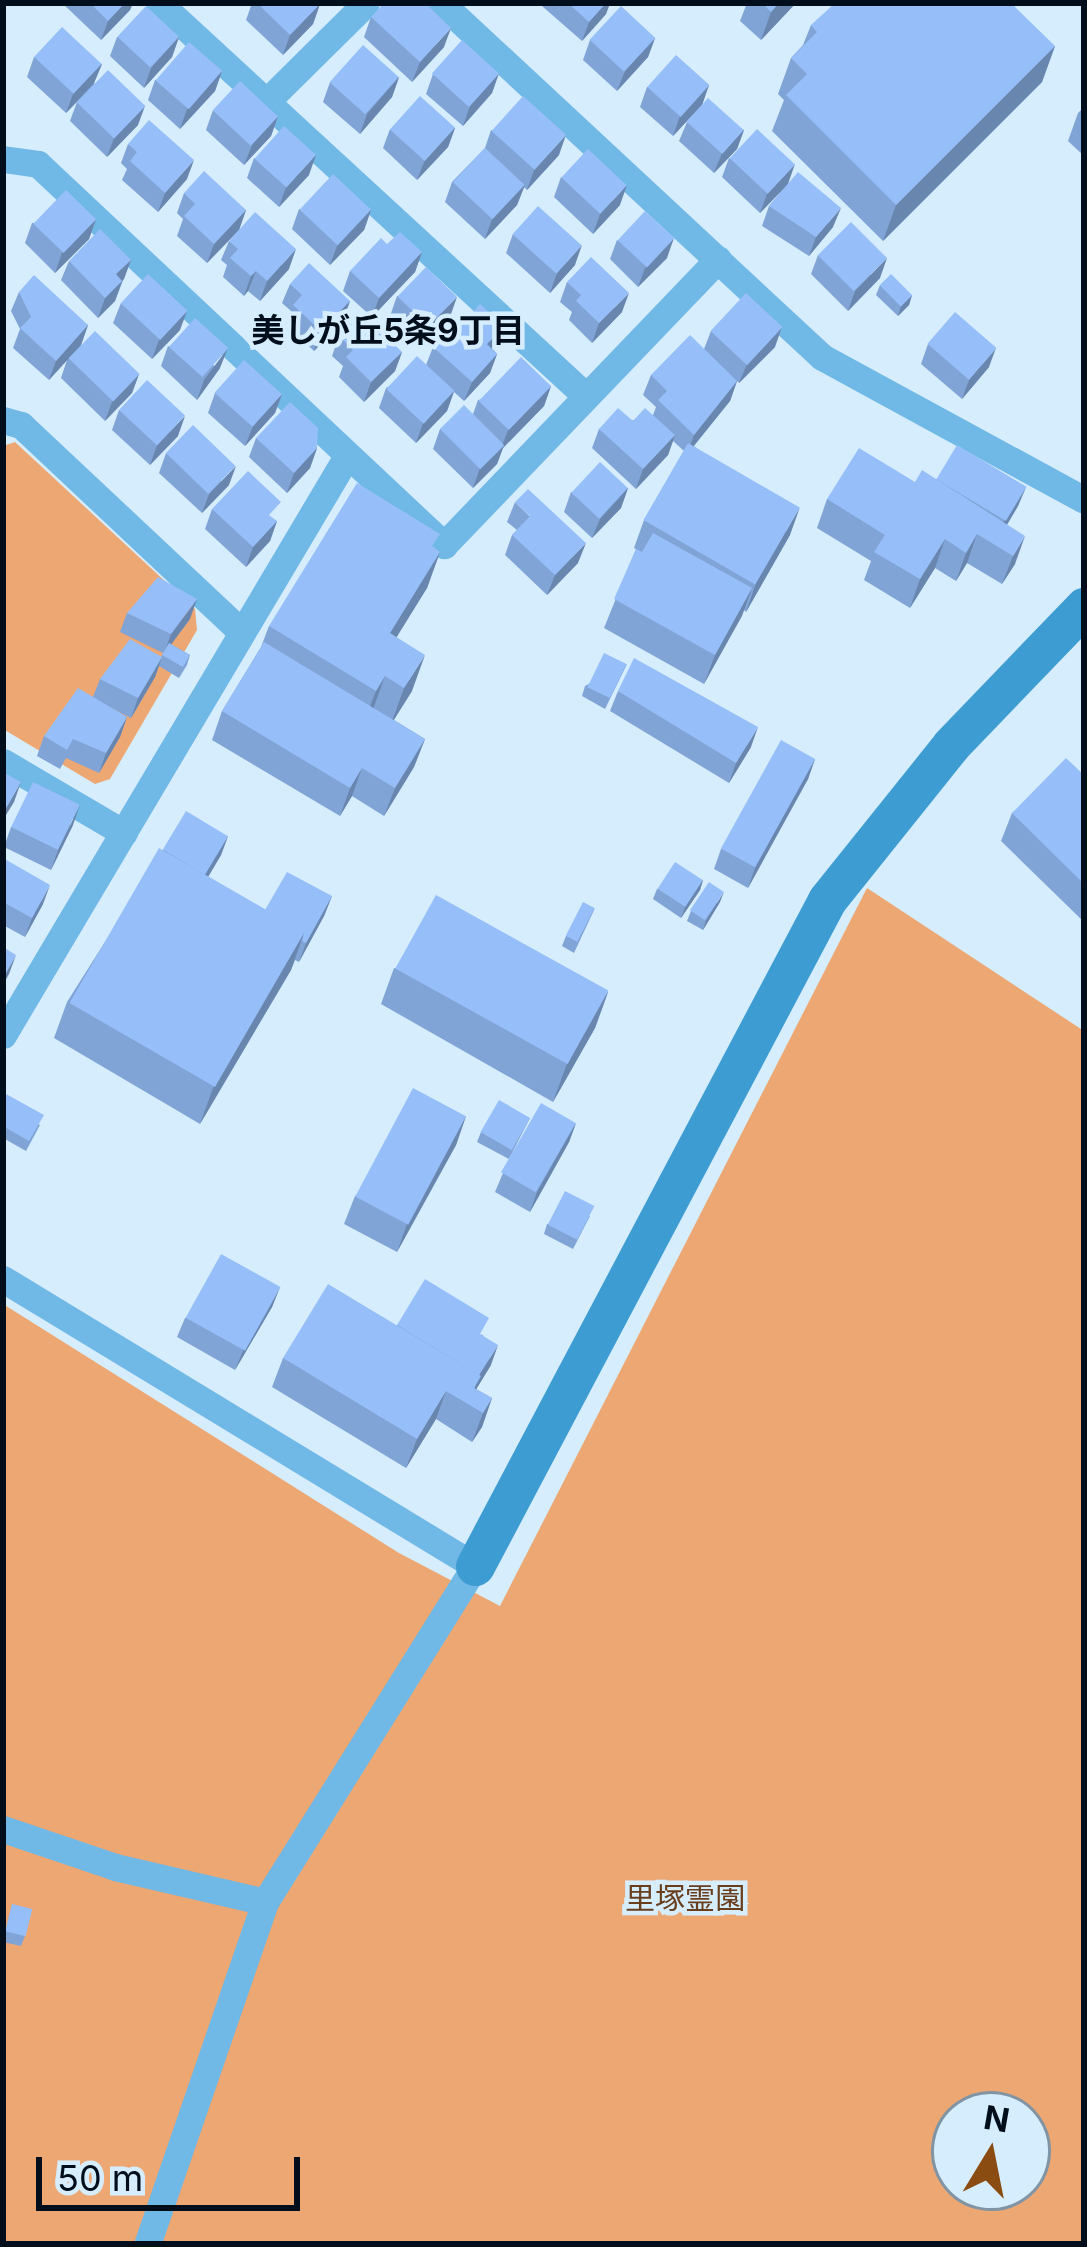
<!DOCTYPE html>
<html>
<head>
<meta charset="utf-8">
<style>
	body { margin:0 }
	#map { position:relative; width:1087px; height:2247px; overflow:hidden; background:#d6edfd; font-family:Inter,"Noto Sans JP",sans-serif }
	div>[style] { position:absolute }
	.green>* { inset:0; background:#eda773 }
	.street>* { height:27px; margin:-13.5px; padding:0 13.5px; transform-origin:13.5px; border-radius:13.5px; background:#70b8e5 }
	.secondary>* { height:39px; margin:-19.5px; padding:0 19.5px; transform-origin:19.5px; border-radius:19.5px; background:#3d9cd1 }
	.wall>* { inset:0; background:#81a4d6 }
	.shaded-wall>* { inset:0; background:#6986ae }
	.building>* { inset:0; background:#96bff9; transform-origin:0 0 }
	span { translate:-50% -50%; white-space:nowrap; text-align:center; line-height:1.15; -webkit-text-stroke:9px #d6edfd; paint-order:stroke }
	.park-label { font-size:30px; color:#683e1d }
	.neighbourhood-label { font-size:33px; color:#000e1b; font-weight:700 }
	.frame { position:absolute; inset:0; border:6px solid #000e1b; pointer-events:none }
	.north { position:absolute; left:931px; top:2091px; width:120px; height:120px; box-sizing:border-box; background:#d6edfd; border:3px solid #8094a3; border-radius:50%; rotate:10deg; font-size:33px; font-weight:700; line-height:48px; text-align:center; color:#000e1b }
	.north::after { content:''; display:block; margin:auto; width:42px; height:54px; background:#8b4c12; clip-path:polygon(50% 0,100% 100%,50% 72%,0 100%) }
	.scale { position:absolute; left:36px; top:2157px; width:264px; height:54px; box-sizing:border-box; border:6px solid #000e1b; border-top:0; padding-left:15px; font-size:36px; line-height:42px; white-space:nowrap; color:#000e1b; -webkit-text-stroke:9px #d6edfd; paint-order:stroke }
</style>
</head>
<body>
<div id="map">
	<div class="green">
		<div style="clip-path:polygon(15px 442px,195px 609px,197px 630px,110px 779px,95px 784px,3px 729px,3px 446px)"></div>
		<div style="clip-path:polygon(evenodd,867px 888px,1084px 1031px,1084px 2244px,3px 2244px,3px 1304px,399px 1553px,500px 1606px,867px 888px,955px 2115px,1027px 2115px,1027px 2187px,955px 2187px,955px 2115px)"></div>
	</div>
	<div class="street">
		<div style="left:159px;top:3px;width:580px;rotate:42.63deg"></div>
		<div style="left:441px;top:3px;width:520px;rotate:42.9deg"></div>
		<div style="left:822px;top:357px;width:298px;rotate:28.6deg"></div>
		<div style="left:269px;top:99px;width:136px;rotate:-44.7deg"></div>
		<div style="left:3px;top:159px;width:35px;rotate:8deg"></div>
		<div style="left:38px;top:164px;width:557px;rotate:43.18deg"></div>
		<div style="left:444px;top:545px;width:396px;rotate:-46.2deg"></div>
		<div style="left:3px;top:420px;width:19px;rotate:16deg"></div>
		<div style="left:21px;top:425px;width:299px;rotate:43.2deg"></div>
		<div style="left:3px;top:762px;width:140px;rotate:30.4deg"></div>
		<div style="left:3px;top:1035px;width:673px;rotate:-59.28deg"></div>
		<div style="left:3px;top:1279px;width:552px;rotate:31.3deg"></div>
		<div style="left:475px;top:1566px;width:396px;rotate:122deg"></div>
		<div style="left:265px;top:1902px;width:362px;rotate:109deg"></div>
		<div style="left:3px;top:1829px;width:118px;rotate:18.7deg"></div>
		<div style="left:115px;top:1867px;width:154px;rotate:13.1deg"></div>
	</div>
	<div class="secondary">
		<div style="left:475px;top:1566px;width:753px;rotate:-62.14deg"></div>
		<div style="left:827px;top:900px;width:198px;rotate:-51.3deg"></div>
		<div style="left:951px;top:745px;width:192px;rotate:-46.1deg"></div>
	</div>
	<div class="wall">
		<div style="clip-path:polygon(62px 3px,133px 3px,130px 10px,101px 40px)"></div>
		<div style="clip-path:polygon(252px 3px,319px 3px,320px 4px,313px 24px,283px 55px,246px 20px)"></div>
		<div style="clip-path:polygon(543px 3px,610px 3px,606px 14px,582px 41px,542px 6px)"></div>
		<div style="clip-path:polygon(747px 3px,796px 3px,761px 40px,740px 21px)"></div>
		<div style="clip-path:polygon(371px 17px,444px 47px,412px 82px,364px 37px)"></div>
		<div style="clip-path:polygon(811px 25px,1055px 46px,1042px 82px,883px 241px,772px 131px,784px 100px,778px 94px,791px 58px,803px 45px)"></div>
		<div style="clip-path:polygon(117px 37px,179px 37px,172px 57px,144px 88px,110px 56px)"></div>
		<div style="clip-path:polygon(655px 38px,648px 57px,617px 91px,583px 60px,590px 40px)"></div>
		<div style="clip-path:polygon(34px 57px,102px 64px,94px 83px,138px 125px,107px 157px,70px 121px,77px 102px,66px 113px,27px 77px)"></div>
		<div style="clip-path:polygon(222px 71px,215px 91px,180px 129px,148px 100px,155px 80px)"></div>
		<div style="clip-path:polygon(499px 73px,492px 93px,463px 126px,426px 94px,433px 74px)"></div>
		<div style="clip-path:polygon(399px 77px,392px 97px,360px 134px,323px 102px,330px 82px)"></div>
		<div style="clip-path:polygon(709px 85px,702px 105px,744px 130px,737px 149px,714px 173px,679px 141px,687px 122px,701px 106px,673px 136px,640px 107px,647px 87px)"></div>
		<div style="clip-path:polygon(1084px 107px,1084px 156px,1068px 141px,1078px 113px)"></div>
		<div style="clip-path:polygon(213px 110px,278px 116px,271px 136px,244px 165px,206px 130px)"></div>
		<div style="clip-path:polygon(455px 128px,448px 147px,417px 180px,383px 148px,390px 129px)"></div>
		<div style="clip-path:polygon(491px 130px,559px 155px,527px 190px,524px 187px,517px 205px,485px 239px,445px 202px,452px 182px,485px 148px)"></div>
		<div style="clip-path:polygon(128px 144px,187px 179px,158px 212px,122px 180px,127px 169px,121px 163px)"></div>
		<div style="clip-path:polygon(254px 158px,309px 175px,279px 207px,247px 178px)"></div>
		<div style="clip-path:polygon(729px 158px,788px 183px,833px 227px,809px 256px,762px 226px,769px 206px,785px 187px,760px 213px,722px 177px)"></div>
		<div style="clip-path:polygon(561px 177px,620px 205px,593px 234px,554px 197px)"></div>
		<div style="clip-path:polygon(184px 193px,246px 210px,239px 230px,207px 263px,177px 236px,183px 219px,177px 213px)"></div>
		<div style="clip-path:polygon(299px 209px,371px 210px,364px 230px,330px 265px,292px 229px)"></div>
		<div style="clip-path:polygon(96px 219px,89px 239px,55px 273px,25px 243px,32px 223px)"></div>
		<div style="clip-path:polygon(513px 234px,575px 265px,550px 293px,506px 253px)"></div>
		<div style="clip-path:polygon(617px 240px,667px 258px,638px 287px,610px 259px)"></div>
		<div style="clip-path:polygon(229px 241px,289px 269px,260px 301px,248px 291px,244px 296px,223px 277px,227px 265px,221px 260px)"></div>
		<div style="clip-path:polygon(387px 244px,422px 252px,415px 272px,372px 317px,343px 291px,350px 271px)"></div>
		<div style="clip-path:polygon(818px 255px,880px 278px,848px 311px,811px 274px)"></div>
		<div style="clip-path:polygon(131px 260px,115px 301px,98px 318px,61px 280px,69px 261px)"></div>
		<div style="clip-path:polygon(567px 282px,622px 312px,592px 343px,569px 320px,572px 312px,560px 302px)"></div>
		<div style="clip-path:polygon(290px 284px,350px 301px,343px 320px,314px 351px,286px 325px,291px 311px,282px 303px)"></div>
		<div style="clip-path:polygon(880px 285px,912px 295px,909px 305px,898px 316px,876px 295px)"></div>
		<div style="clip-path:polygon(19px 292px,88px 325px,81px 345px,139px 374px,132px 393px,105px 421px,61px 378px,67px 360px,49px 380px,13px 348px,20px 329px,11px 311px)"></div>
		<div style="clip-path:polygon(397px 296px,450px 317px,421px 346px,390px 316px)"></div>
		<div style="clip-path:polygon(121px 303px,180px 330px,152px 359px,113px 323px)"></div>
		<div style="clip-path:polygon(460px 327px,497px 345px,493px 349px,497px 354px,490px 373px,464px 401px,454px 392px,447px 411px,416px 443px,379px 408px,386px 388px,426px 365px,433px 347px)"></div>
		<div style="clip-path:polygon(711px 331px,775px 347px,739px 383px,737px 381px,730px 401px,694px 446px,790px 535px,746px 612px,744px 610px,704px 684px,604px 628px,636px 549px,634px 548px,644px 520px,684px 451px,673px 441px,668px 455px,636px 489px,592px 448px,599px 429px,653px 415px,656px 407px,643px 395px,651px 375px,704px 349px)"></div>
		<div style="clip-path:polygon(339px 336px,402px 352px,395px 371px,364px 402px,339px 377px,343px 366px,332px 356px)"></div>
		<div style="clip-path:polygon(928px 344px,989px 367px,962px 399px,921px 364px)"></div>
		<div style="clip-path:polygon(168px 346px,220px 368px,197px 400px,161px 366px)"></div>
		<div style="clip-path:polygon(551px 386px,544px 406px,503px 448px,497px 464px,473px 488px,433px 449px,440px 429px,473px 414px,478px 400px)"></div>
		<div style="clip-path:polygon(215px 393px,282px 394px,275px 413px,245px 446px,208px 413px)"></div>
		<div style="clip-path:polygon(119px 410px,178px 436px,150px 465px,112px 430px)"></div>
		<div style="clip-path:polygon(256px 438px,317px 448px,310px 468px,287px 493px,249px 457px)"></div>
		<div style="clip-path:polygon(166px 453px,229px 485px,202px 513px,159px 473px)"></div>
		<div style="clip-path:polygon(936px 479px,1026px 487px,1018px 506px,1007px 525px,1015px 564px,1002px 584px,967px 563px,956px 581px,935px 568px,910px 608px,864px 580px,871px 561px,817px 528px,827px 499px)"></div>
		<div style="clip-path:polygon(628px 488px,621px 508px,592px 538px,564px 512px,571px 492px)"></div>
		<div style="clip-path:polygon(515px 502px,578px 563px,547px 595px,505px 555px,512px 535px,517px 530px,507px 522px)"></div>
		<div style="clip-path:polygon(212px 509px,277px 521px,270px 541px,246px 567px,205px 529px)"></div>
		<div style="clip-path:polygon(434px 548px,440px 552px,427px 588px,396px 637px,412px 691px,394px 720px,425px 739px,414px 767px,384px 816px,352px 796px,340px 816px,212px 740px,222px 711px,261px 647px,269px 626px)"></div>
		<div style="clip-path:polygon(127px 613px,190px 619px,171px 644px,190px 655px,187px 665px,179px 678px,159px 666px,155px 677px,131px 718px,113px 709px,127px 717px,120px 737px,99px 773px,66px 758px,60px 769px,37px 756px,44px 736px,93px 697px,100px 679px,161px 657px,163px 653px,120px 632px)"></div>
		<div style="clip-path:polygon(627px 664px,605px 709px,582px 696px,585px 686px)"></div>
		<div style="clip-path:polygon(618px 691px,751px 747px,729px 783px,610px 711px)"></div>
		<div style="clip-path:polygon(815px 759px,808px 779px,748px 888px,714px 869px,721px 849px)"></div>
		<div style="clip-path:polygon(1084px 775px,1084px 922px,1001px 841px,1012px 813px)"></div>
		<div style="clip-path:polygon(73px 825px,51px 870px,4px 847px,11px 827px)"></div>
		<div style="clip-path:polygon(228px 836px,221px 855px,208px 877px,265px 910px,332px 896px,324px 916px,299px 962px,295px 960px,291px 970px,200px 1124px,54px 1038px,67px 1002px,163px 850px)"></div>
		<div style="clip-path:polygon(3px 858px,43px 904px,25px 937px,3px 925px)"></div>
		<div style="clip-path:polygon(703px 880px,700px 890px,681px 918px,653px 899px,657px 889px)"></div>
		<div style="clip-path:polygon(720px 902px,703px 930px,687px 921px,691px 911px)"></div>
		<div style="clip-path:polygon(595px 908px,574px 953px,562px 946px,566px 936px)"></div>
		<div style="clip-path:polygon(394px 968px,608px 992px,595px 1028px,553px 1102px,381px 1004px)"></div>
		<div style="clip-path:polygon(3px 1099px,40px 1125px,26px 1151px,3px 1138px)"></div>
		<div style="clip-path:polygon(466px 1116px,456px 1145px,397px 1252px,344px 1224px,355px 1196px)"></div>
		<div style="clip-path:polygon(530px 1118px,509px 1159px,477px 1142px,481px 1132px)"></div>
		<div style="clip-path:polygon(576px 1123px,569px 1142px,530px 1212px,495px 1192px,503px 1173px)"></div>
		<div style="clip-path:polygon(590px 1216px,573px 1249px,544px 1234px,547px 1224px)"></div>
		<div style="clip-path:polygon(280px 1287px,272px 1307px,235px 1370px,177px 1337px,185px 1318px)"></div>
		<div style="clip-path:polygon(397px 1325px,483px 1335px,491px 1365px,476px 1389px,492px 1398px,482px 1427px,472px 1442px,436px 1419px,406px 1468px,272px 1387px,283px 1358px)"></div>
		<div style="clip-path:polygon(12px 1904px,25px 1936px,21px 1946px,3px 1942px)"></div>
	</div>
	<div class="shaded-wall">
		<div style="clip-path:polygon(125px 3px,133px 3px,130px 10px,101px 40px,108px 21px)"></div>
		<div style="clip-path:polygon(606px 3px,610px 3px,606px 14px,582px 41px,589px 22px)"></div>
		<div style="clip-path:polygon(779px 3px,796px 3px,761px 40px,771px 12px)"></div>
		<div style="clip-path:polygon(320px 4px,313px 24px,283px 55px,290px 35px)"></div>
		<div style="clip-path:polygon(451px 28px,444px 47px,412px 82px,420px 62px)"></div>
		<div style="clip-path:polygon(179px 37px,172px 57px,144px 88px,151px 68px)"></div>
		<div style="clip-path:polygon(655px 38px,648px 57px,617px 91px,625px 71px)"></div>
		<div style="clip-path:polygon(1055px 46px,1042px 82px,883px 241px,896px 205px)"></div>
		<div style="clip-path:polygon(102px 64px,94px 83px,66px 113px,73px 94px)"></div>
		<div style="clip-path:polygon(222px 71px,215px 91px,180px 129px,187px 109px)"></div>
		<div style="clip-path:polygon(499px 73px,492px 93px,463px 126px,470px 106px)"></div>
		<div style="clip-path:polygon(399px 77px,392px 97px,360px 134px,367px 114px)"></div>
		<div style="clip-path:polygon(709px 85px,702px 105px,673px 136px,680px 116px)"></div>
		<div style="clip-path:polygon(145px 106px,138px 125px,107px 157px,114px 138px)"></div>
		<div style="clip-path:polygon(278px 116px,271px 136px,244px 165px,252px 145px)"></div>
		<div style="clip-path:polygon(455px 128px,448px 147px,417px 180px,425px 160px)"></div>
		<div style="clip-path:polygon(744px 130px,737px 149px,714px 173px,722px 153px)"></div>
		<div style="clip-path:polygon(566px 135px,559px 155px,527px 190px,534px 170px)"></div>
		<div style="clip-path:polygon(316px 155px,309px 175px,279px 207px,286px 187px)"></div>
		<div style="clip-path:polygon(194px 160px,187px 179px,158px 212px,165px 193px)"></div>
		<div style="clip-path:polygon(795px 164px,788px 184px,760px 213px,767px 194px)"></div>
		<div style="clip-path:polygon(525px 185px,517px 205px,485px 239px,492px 219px)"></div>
		<div style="clip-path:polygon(627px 185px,620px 205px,593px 234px,600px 214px)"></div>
		<div style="clip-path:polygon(841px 208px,833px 227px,809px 256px,816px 237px)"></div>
		<div style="clip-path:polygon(246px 210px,239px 230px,207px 263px,214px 244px)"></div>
		<div style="clip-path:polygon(371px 210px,364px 230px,330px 265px,337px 246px)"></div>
		<div style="clip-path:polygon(96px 219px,89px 239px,55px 273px,62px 253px)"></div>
		<div style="clip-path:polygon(674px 238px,667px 258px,638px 287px,645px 268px)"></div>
		<div style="clip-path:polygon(582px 245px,575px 265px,550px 293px,557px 273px)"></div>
		<div style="clip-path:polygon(296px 249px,289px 269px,260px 301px,267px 281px)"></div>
		<div style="clip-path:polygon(422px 252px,415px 272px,372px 317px,379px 298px)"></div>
		<div style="clip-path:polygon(887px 258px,880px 278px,848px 311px,855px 291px)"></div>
		<div style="clip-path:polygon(131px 260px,124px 279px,109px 294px,116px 274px)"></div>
		<div style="clip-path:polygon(256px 271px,248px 291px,244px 296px,251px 276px)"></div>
		<div style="clip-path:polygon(122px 281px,115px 301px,98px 318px,105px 298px)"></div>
		<div style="clip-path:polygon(629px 293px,622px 312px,592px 343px,599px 323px)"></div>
		<div style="clip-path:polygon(912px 295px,909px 305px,898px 316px,901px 306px)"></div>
		<div style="clip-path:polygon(457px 297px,450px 317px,421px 346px,428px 326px)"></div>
		<div style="clip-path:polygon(350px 301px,343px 320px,314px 351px,321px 331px)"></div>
		<div style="clip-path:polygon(187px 311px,180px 330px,152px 359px,159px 340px)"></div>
		<div style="clip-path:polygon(88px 325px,81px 345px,49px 380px,56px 361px)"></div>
		<div style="clip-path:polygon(504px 326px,497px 345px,480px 364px,487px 344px)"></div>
		<div style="clip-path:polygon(782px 327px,775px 347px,739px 383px,747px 364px)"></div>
		<div style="clip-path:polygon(228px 348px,220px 368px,197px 400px,204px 380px)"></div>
		<div style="clip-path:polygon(996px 348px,989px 367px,962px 399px,969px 380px)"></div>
		<div style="clip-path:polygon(402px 352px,395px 371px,364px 402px,371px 382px)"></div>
		<div style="clip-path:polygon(497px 354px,490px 373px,464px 401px,472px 382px)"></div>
		<div style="clip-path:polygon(139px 374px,132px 393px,105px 421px,112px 402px)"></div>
		<div style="clip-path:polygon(737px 381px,730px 401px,687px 454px,694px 435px)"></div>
		<div style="clip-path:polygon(551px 386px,544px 406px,503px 448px,497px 464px,473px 488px,480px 468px,502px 446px,508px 430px)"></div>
		<div style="clip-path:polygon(454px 391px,447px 411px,416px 443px,423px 423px)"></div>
		<div style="clip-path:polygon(282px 394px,275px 413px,245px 446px,253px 426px)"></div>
		<div style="clip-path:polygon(185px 416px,178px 436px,150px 465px,157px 445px)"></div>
		<div style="clip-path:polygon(675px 435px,668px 455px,636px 489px,643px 469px)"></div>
		<div style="clip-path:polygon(317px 448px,310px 468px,287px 493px,294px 473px)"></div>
		<div style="clip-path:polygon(236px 466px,229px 485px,202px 513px,209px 494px)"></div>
		<div style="clip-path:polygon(1026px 487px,1018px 506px,997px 541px,1004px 521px)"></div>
		<div style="clip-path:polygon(628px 488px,621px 508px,592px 538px,600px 519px)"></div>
		<div style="clip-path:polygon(800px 507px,790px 535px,746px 612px,756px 583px)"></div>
		<div style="clip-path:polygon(277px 521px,270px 541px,246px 567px,253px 547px)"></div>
		<div style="clip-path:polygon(977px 534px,967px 563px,956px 581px,966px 553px)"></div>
		<div style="clip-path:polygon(1025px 536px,1015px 564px,1002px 584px,1013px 556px)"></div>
		<div style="clip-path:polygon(945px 539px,935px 568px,910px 608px,920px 579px)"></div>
		<div style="clip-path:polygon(586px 543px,578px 563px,547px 595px,555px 575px)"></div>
		<div style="clip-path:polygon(440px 552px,427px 588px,377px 669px,390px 633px)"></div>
		<div style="clip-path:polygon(752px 588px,742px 616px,704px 684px,715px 655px)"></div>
		<div style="clip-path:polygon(197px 599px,190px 619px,164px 654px,171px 634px)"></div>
		<div style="clip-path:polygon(425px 655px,412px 691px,391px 724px,404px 688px)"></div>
		<div style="clip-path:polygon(162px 657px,155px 677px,131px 718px,138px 698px)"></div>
		<div style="clip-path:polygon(385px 676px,372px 712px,362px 727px,376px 691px)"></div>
		<div style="clip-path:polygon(127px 717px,120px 737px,99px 773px,106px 753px)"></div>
		<div style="clip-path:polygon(758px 727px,751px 747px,729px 783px,736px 763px)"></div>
		<div style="clip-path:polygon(425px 739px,414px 767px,384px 816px,395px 788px)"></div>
		<div style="clip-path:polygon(815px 759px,808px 779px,748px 888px,755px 868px)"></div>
		<div style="clip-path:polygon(362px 768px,352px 796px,340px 816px,350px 788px)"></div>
		<div style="clip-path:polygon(21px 782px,14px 802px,3px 820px,3px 813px)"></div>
		<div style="clip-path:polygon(80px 805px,73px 825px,51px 870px,58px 850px)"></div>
		<div style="clip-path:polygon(228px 836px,221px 855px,192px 904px,199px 885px)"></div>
		<div style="clip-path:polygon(703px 880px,700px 890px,681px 918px,685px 907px)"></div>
		<div style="clip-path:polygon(50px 885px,43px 904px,25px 937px,32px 918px)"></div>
		<div style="clip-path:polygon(724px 892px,720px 902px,703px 930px,706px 920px)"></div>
		<div style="clip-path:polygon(332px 896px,324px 916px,299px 962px,306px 943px)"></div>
		<div style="clip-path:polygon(304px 933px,291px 970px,200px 1124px,213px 1088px)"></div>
		<div style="clip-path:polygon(16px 955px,9px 974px,3px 985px,3px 978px)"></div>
		<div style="clip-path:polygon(608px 992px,595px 1028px,553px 1102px,566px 1066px)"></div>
		<div style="clip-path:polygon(466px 1116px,456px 1145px,397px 1252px,407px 1224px)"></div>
		<div style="clip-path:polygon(576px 1123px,569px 1142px,530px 1212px,537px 1192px)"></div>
		<div style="clip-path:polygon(280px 1287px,272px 1307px,235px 1370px,243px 1351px)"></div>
		<div style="clip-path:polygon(498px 1345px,491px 1365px,477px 1388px,470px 1406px,478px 1377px)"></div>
		<div style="clip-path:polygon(446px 1391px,436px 1419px,406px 1468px,417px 1439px)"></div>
		<div style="clip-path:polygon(492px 1398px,482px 1427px,472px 1442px,483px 1413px)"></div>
	</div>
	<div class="building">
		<div style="clip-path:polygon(90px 3px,125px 3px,108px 21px)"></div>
		<div style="clip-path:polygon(257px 3px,319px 3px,320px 4px,290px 35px)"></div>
		<div style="clip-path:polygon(384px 3px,425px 3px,451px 28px,420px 62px,371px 17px)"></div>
		<div style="clip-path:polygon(568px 3px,606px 3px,589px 22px)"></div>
		<div style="clip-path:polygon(762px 3px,779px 3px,771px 12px)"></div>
		<div style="clip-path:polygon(835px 3px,1011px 3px,1055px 46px,896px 205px,786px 95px,807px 74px,791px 58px,817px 32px,811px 25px)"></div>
		<div style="left:146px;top:6px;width:45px;height:42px;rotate:43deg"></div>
		<div style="left:621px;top:6px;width:47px;height:46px;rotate:43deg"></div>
		<div style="left:62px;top:27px;width:54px;height:41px;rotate:43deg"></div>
		<div style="left:462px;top:40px;width:50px;height:45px;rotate:42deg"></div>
		<div style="left:189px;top:42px;width:44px;height:51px;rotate:41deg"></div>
		<div style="left:363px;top:45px;width:48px;height:50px;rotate:42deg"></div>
		<div style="left:676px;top:55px;width:45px;height:43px;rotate:42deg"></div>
		<div style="left:108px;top:70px;width:52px;height:45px;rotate:44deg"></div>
		<div style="left:240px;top:81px;width:52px;height:40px;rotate:43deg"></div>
		<div style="left:420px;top:96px;width:47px;height:45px;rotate:42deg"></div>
		<div style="left:523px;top:96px;width:58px;height:47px;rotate:42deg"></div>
		<div style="left:708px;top:98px;width:48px;height:32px;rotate:42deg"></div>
		<div style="clip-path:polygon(149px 120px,194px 160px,165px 193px,130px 161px,137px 152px,128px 144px)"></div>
		<div style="left:284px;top:126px;width:43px;height:44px;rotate:42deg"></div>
		<div style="left:757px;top:129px;width:52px;height:40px;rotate:43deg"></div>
		<div style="left:485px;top:148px;width:54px;height:47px;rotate:43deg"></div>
		<div style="left:588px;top:149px;width:53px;height:39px;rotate:43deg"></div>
		<div style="clip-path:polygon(204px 171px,246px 210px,214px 244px,184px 216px,195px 204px,184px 193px)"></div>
		<div style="clip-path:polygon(798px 172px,841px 208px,816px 237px,769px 206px)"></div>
		<div style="left:333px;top:174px;width:52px;height:49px;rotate:43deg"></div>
		<div style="left:66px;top:190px;width:42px;height:47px;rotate:44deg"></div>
		<div style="left:538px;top:206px;width:59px;height:38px;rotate:42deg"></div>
		<div style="left:645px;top:211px;width:40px;height:40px;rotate:43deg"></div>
		<div style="clip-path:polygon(255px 212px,296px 249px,267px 281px,256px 271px,251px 276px,230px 258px,238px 249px,229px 241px)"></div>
		<div style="left:851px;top:222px;width:51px;height:47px;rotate:45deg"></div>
		<div style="clip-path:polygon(100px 229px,131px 260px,116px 274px,122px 281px,105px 298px,69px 261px)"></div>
		<div style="clip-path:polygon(400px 232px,422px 252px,379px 298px,350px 271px,381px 238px,387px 244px)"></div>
		<div style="clip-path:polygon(591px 257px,629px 293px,599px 323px,576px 301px,581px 295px,567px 282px)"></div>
		<div style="clip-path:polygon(309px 263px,350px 301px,321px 331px,293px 305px,302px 295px,290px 284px)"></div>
		<div style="left:426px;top:267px;width:43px;height:41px;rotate:44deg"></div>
		<div style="left:148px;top:274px;width:54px;height:40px;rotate:43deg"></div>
		<div style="left:891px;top:274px;width:30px;height:16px;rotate:45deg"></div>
		<div style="clip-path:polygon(34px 275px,88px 325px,56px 361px,20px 328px,31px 317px,19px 292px)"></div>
		<div style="left:746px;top:293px;width:50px;height:52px;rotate:43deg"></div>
		<div style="clip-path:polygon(480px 304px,504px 326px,487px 344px,497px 354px,472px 382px,433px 347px,454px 323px,460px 327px)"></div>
		<div style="left:955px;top:312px;width:55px;height:42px;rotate:41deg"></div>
		<div style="clip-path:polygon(363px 313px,402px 352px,371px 382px,346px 357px,353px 350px,339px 336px)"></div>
		<div style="left:195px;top:318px;width:45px;height:39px;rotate:42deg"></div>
		<div style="left:95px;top:331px;width:62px;height:38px;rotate:44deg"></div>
		<div style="clip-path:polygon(690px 335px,737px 381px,694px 435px,658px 400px,667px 391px,651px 375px)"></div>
		<div style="left:417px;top:356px;width:51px;height:45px;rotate:43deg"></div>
		<div style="left:521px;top:357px;width:42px;height:61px;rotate:44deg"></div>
		<div style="left:244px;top:360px;width:51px;height:44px;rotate:42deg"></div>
		<div style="left:147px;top:380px;width:52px;height:41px;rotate:43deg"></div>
		<div style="clip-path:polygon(290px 402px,318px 428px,317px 448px,294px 473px,256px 438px)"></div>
		<div style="left:464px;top:405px;width:57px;height:34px;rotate:45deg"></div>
		<div style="clip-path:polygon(618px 408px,633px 421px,645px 408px,675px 435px,643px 469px,599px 429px)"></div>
		<div style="left:193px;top:425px;width:59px;height:39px;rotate:44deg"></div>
		<div style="left:688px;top:443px;width:129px;height:89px;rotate:30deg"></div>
		<div style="left:957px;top:445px;width:81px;height:40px;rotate:31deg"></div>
		<div style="clip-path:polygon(859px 448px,915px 482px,922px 470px,1025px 536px,1013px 556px,977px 534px,966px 553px,945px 539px,920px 579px,874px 552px,885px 535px,827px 499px)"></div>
		<div style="left:600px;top:462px;width:38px;height:42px;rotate:43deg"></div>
		<div style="clip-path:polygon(248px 471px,281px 502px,269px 515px,277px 521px,253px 547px,212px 509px)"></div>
		<div style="clip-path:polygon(357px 483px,440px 534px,432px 546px,440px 552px,390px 633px,425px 655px,404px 688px,385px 676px,376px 691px,269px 626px)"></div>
		<div style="clip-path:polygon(528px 489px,586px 543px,555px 575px,512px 535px,530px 516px,515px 502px)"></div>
		<div style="clip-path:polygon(653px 533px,752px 588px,715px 655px,614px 599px,636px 549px,642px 552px)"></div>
		<div style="clip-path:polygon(158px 577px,197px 599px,171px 634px,127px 613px)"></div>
		<div style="clip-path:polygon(130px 639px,162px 657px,138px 698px,100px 679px)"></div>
		<div style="clip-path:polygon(264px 642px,425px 739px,395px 788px,362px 768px,350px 788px,222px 711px)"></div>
		<div style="left:169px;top:643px;width:24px;height:14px;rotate:30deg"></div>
		<div style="left:604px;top:653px;width:25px;height:38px;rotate:26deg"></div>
		<div style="clip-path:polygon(634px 658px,758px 727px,736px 763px,618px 691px)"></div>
		<div style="clip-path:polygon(78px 688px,127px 717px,106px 753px,73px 739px,67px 750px,44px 736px)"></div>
		<div style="left:781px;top:740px;width:39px;height:124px;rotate:29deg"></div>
		<div style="clip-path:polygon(1066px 758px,1084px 775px,1084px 884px,1012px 813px)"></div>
		<div style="clip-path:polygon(3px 772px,21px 782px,3px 813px)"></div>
		<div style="left:33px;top:782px;width:52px;height:50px;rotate:26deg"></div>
		<div style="left:186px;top:811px;width:49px;height:45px;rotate:31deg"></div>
		<div style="left:159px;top:848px;width:168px;height:179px;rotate:30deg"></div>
		<div style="clip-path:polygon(3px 858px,50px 885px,32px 918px,3px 902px)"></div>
		<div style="left:675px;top:862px;width:33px;height:32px;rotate:33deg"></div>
		<div style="clip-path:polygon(287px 872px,332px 896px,306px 943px,302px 941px,304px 933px,265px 910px)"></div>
		<div style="left:709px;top:882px;width:18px;height:34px;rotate:34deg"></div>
		<div style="left:436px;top:895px;width:197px;height:84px;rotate:29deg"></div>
		<div style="left:583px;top:902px;width:13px;height:38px;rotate:27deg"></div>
		<div style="clip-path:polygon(3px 947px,16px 955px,3px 978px)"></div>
		<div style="left:413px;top:1088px;width:60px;height:123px;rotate:28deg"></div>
		<div style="clip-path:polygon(6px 1094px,44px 1115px,29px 1141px,3px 1126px,3px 1099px)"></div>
		<div style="left:499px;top:1100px;width:36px;height:37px;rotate:30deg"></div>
		<div style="left:541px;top:1103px;width:40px;height:80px;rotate:30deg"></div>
		<div style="left:565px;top:1191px;width:33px;height:38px;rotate:27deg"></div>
		<div style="left:221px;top:1254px;width:68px;height:73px;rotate:29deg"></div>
		<div style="clip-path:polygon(425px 1279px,489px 1318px,480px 1334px,498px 1345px,479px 1375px,397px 1325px)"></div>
		<div style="clip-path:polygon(328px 1284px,481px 1376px,474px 1388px,492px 1398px,483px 1413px,446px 1391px,417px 1439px,283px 1358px)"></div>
		<div style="left:12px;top:1904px;width:21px;height:28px;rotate:14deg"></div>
	</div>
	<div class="park-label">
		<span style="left:685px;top:1898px">里塚霊園</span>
	</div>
	<div class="neighbourhood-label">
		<span style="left:388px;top:331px">美しが丘5条9丁目</span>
	</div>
	<div class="frame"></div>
	<div class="north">N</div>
	<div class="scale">50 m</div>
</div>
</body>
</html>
